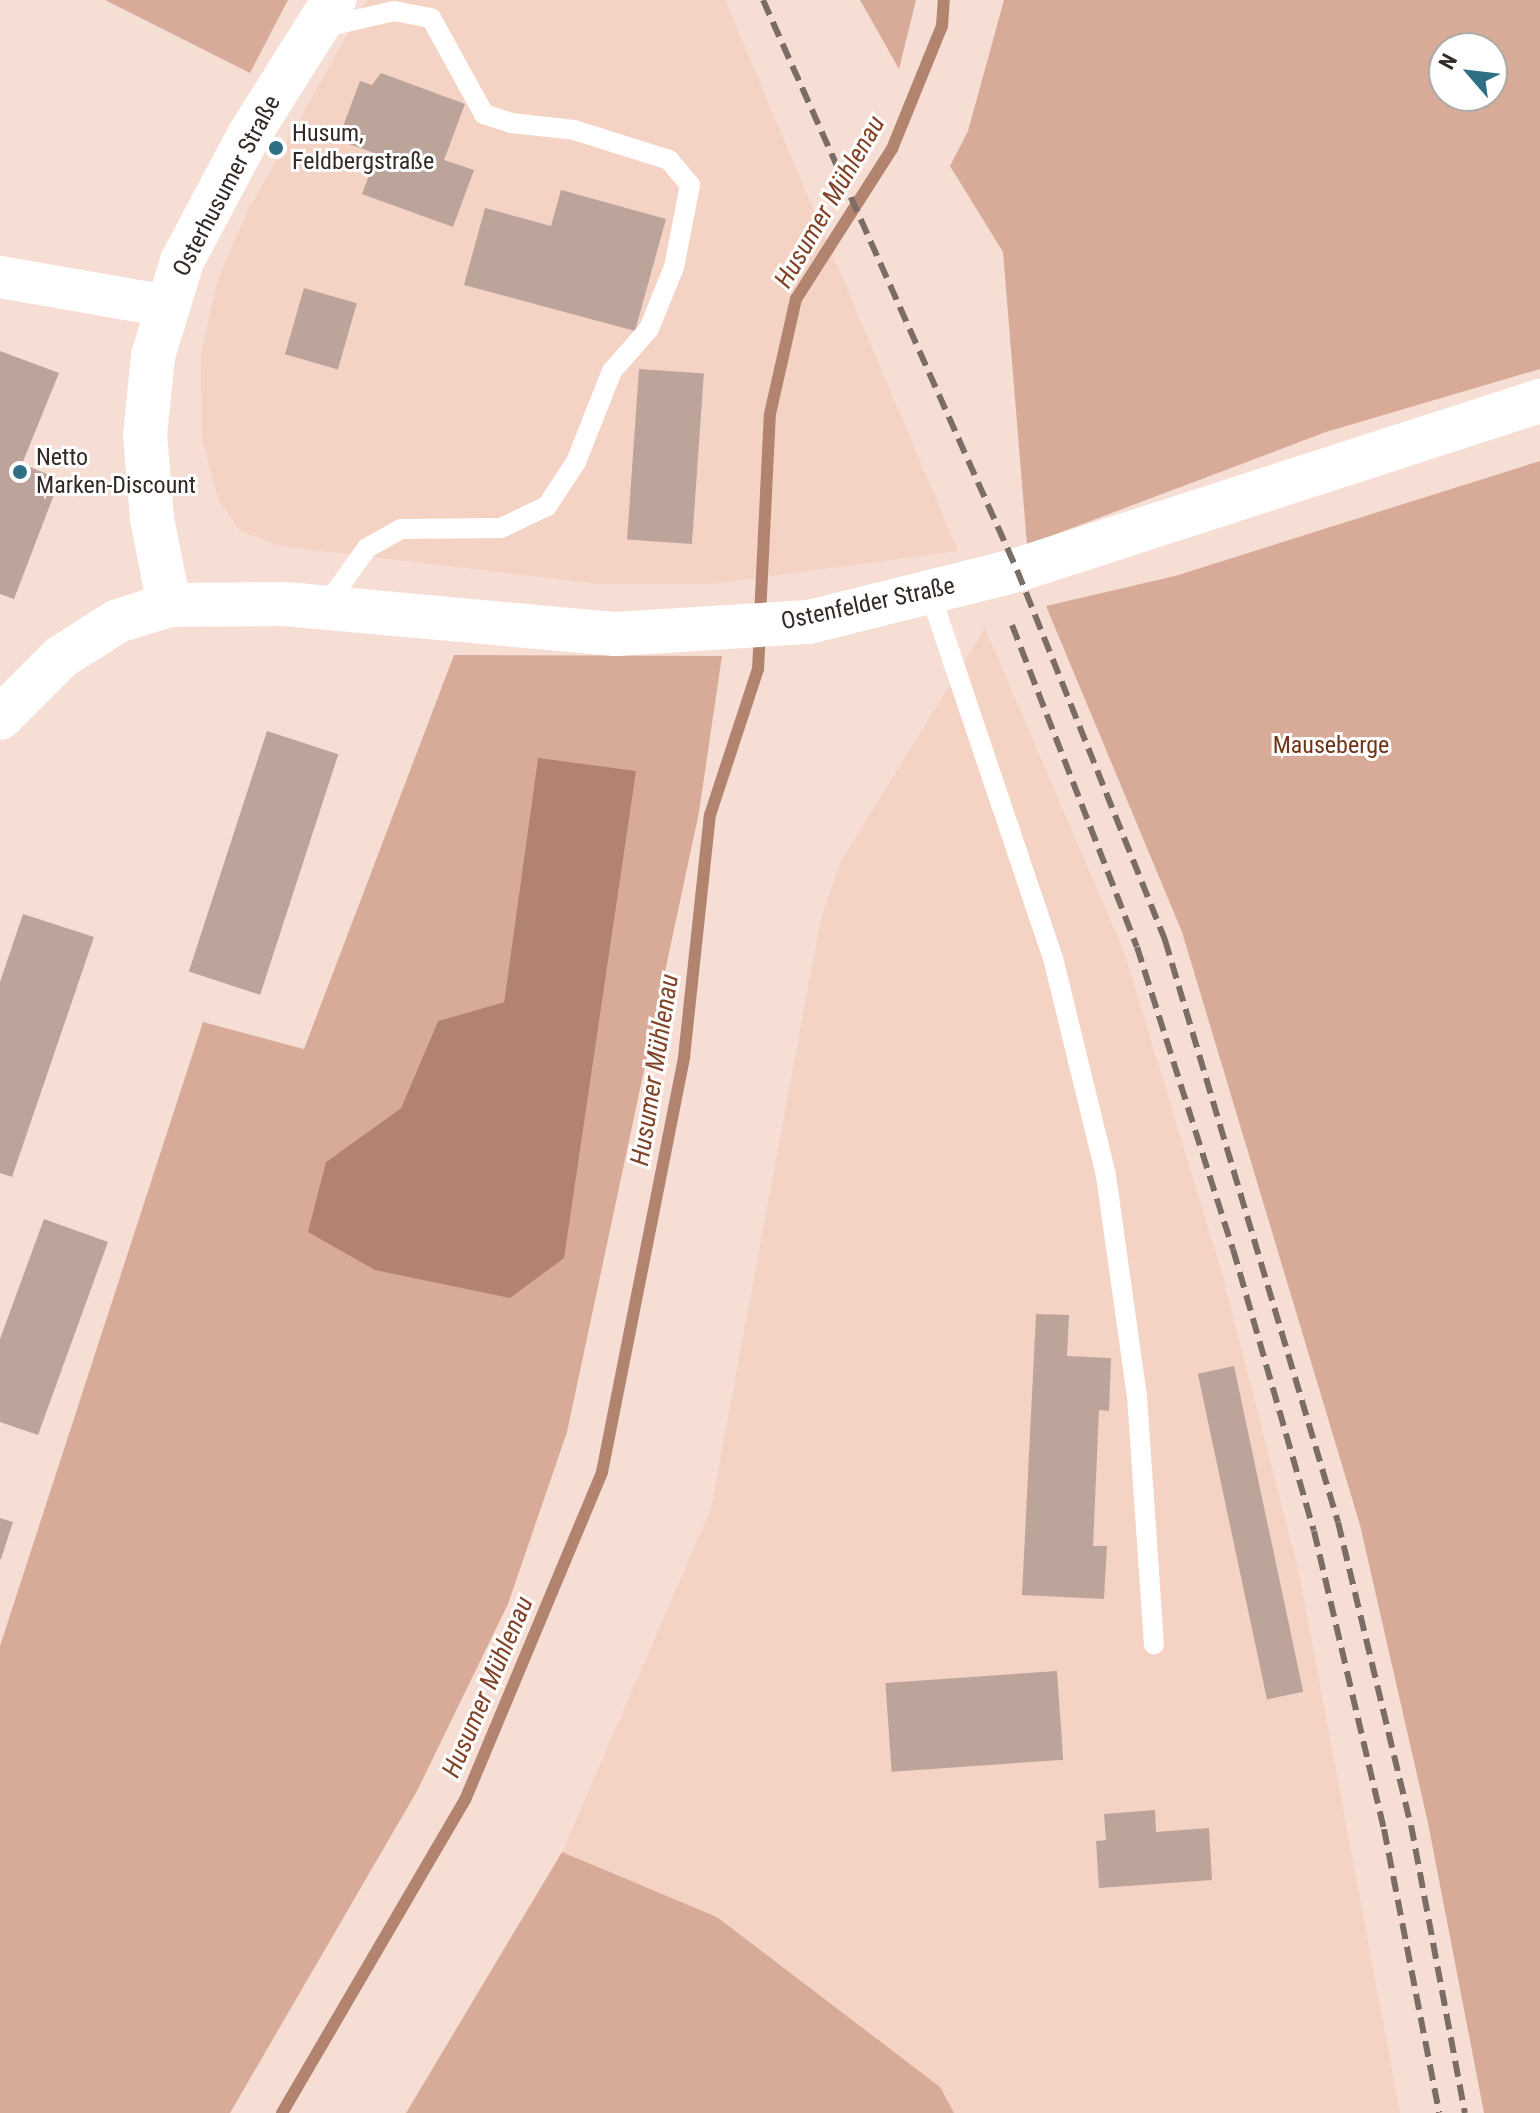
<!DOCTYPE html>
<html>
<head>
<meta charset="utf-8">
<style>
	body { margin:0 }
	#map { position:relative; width:1540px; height:2113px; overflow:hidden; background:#f7ded4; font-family:"Roboto Condensed",sans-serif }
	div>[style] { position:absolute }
	.built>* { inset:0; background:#f4d3c5 }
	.green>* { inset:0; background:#d7ab98 }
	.water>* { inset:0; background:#b2836e }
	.stream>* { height:12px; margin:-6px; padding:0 6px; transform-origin:6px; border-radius:6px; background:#b2836e }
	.building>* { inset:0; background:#bca49b; transform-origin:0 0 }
	.service>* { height:20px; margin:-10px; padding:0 10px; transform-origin:10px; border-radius:10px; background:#fff }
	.minor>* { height:42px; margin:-21px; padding:0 21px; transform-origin:21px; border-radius:21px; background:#fff }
	.tertiary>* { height:44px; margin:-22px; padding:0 22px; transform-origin:22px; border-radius:22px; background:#fff }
	.secondary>* { height:44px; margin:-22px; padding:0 22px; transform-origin:22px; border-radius:22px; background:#fff }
	.rail>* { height:6px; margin-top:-3px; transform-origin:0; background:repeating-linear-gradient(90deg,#7b6c66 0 16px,transparent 0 24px) }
	.dots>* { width:22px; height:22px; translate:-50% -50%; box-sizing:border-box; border:4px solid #fff; border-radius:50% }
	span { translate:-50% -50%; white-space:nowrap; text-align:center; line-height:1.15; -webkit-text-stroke:6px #fff; paint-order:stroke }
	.poi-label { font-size:24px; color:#332a26 }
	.left { translate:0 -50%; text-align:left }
	.street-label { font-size:24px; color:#332a26 }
	.park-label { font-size:24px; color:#703316 }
	.water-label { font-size:26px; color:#824327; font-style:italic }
	.north { position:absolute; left:1428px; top:32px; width:80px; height:80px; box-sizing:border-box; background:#fff; border:2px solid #adaaa8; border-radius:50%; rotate:298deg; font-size:22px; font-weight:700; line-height:32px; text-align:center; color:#332a26 }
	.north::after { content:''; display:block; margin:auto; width:28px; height:36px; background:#306e84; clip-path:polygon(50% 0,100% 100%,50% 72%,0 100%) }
</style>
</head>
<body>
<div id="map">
	<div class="built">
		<div style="clip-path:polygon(367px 0,725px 0,958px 551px,712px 584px,599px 584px,280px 546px,240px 531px,219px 501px,202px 440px,201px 354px,218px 279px,248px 210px)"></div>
		<div style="clip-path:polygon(985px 628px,1124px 952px,1221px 1270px,1299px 1573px,1400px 2113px,954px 2113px,939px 2087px,718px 1917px,562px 1852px,711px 1509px,821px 918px,841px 861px)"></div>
	</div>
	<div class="green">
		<div style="clip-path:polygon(105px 0,288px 0,250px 73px)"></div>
		<div style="clip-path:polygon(860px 0,916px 0,899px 69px)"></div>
		<div style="clip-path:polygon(evenodd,1004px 0,1540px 0,1540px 369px,1326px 432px,1027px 545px,1003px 252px,950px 166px,968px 131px,1004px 0,1444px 48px,1492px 48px,1492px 96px,1444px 96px,1444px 48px)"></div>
		<div style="clip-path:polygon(1540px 461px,1540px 2113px,1484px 2113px,1428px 1823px,1360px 1525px,1182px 932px,1046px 606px,1175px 576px)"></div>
		<div style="clip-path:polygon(evenodd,454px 655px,722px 656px,699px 812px,567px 1432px,508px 1604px,417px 1791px,230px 2113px,0 2113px,0 1646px,203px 1022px,304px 1049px,454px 655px,538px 759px,510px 1298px,326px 1162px,401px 1108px,438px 1021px,504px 1002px,538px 759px)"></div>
		<div style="clip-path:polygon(562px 1852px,717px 1917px,940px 2087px,954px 2113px,406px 2113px)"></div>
	</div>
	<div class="water">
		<div style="clip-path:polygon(538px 758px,636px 771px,564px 1258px,510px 1298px,375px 1270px,308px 1232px,326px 1162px,401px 1108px,438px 1021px,504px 1002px)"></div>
	</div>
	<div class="stream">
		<div style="left:760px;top:616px;width:202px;rotate:-87.2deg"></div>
		<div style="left:770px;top:414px;width:118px;rotate:-77.3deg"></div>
		<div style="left:796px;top:299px;width:178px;rotate:-57.4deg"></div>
		<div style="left:892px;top:149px;width:133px;rotate:-67.9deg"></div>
		<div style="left:942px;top:26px;width:26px;rotate:-86deg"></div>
		<div style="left:282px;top:2113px;width:363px;rotate:-59.7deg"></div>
		<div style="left:465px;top:1800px;width:355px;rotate:-67.3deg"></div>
		<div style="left:602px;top:1472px;width:423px;rotate:-78.8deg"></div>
		<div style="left:684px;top:1057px;width:243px;rotate:-83.9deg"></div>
		<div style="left:710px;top:815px;width:154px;rotate:-71.8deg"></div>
		<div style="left:758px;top:669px;width:35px;rotate:-87deg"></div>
	</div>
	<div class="building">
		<div style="clip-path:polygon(381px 73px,465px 104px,444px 160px,474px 170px,453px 227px,362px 194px,377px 154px,338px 140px,360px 81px,372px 85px)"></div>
		<div style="clip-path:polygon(561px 190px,666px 219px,635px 331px,464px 285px,485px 208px,551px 226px)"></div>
		<div style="left:304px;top:288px;width:55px;height:69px;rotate:16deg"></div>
		<div style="clip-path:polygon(0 351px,59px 373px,22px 464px,60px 479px,14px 599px,0 594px)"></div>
		<div style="left:639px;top:369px;width:65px;height:171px;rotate:4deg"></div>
		<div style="left:267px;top:731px;width:75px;height:253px;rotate:18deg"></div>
		<div style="clip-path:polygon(23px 914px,94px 937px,12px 1177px,0 1173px,0 982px)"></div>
		<div style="clip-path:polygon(44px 1219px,108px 1242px,38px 1435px,0 1422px,0 1339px)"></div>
		<div style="clip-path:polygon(1036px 1314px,1069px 1315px,1067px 1356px,1111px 1358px,1109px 1411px,1099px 1410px,1093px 1546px,1107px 1546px,1104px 1599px,1022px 1595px)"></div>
		<div style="left:1234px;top:1366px;width:333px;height:37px;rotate:78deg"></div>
		<div style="clip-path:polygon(0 1518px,13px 1522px,1px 1559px,0 1559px)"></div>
		<div style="left:1057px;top:1671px;width:89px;height:172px;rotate:86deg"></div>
		<div style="clip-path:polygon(1155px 1810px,1156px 1832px,1209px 1828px,1212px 1880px,1099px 1888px,1096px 1841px,1106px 1840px,1104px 1814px)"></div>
	</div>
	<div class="service">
		<div style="left:321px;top:28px;width:75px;rotate:-13.1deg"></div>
		<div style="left:394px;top:11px;width:38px;rotate:11deg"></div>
		<div style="left:431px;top:18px;width:110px;rotate:61.1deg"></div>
		<div style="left:484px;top:114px;width:28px;rotate:18deg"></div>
		<div style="left:511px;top:123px;width:63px;rotate:6.3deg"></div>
		<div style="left:574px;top:130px;width:100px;rotate:17.5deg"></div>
		<div style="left:669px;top:160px;width:33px;rotate:50deg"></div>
		<div style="left:690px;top:185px;width:84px;rotate:101deg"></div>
		<div style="left:674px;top:267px;width:67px;rotate:112deg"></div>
		<div style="left:649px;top:329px;width:56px;rotate:131.4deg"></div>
		<div style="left:612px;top:371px;width:98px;rotate:111.6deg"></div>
		<div style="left:576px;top:462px;width:53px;rotate:123.4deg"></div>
		<div style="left:547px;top:506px;width:51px;rotate:154.4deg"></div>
		<div style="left:501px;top:528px;width:100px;rotate:179.4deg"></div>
		<div style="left:401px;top:529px;width:39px;rotate:151deg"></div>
		<div style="left:367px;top:548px;width:74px;rotate:125.6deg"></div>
		<div style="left:930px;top:593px;width:385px;rotate:71.4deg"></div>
		<div style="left:1053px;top:958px;width:224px;rotate:76.3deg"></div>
		<div style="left:1106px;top:1176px;width:222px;rotate:82deg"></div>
		<div style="left:1137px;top:1396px;width:249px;rotate:86.1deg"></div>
	</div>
	<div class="minor">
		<div style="left:0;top:277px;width:169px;rotate:9.9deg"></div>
	</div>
	<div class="tertiary">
		<div style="left:169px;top:605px;width:89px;rotate:-101.1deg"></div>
		<div style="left:152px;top:518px;width:83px;rotate:-94.8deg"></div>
		<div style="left:145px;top:435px;width:79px;rotate:-84.2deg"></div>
		<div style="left:153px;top:356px;width:99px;rotate:-73deg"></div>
		<div style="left:182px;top:261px;width:143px;rotate:-62deg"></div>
		<div style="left:249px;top:135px;width:160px;rotate:-57.8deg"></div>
	</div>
	<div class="secondary">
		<div style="left:0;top:718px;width:86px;rotate:-45deg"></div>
		<div style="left:61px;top:657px;width:67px;rotate:-32.3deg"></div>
		<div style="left:118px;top:621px;width:53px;rotate:-17.4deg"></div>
		<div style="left:169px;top:605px;width:116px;rotate:-0.5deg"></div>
		<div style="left:285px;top:604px;width:332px;rotate:5.2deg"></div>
		<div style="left:616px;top:634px;width:193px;rotate:-3.6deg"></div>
		<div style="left:809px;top:622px;width:214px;rotate:-14deg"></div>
		<div style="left:1017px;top:570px;width:550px;rotate:-17.91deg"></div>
	</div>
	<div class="rail">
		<div style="left:763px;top:0;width:624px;rotate:65.98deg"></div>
		<div style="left:1017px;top:570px;width:399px;rotate:68.2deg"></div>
		<div style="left:1165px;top:940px;width:607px;rotate:73.45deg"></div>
		<div style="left:1338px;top:1522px;width:312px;rotate:76.5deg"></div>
		<div style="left:1411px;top:1825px;width:293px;rotate:79.4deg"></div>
		<div style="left:1012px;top:625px;width:345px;rotate:68.8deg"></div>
		<div style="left:1137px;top:947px;width:317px;rotate:72.4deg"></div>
		<div style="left:1233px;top:1249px;width:293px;rotate:74deg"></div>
		<div style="left:1314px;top:1531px;width:306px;rotate:76.8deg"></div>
		<div style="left:1384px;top:1829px;width:289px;rotate:79deg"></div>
	</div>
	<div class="dots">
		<div style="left:276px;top:148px;background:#306e84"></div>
		<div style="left:20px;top:472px;background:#306e84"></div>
	</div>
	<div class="poi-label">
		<span class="left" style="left:292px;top:148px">Husum,<br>Feldbergstraße</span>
		<span class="left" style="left:36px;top:472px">Netto<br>Marken-Discount</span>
	</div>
	<div class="street-label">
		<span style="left:227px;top:186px;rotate:-62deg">Osterhusumer Straße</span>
		<span style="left:868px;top:604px;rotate:-12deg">Ostenfelder Straße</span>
	</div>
	<div class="park-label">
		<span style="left:1331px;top:746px">Mauseberge</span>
	</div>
	<div class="water-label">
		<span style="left:830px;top:202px;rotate:-60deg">Husumer Mühlenau</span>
		<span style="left:655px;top:1070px;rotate:-81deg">Husumer Mühlenau</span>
		<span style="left:488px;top:1687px;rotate:-67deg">Husumer Mühlenau</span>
	</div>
	<div class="north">N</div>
</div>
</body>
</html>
